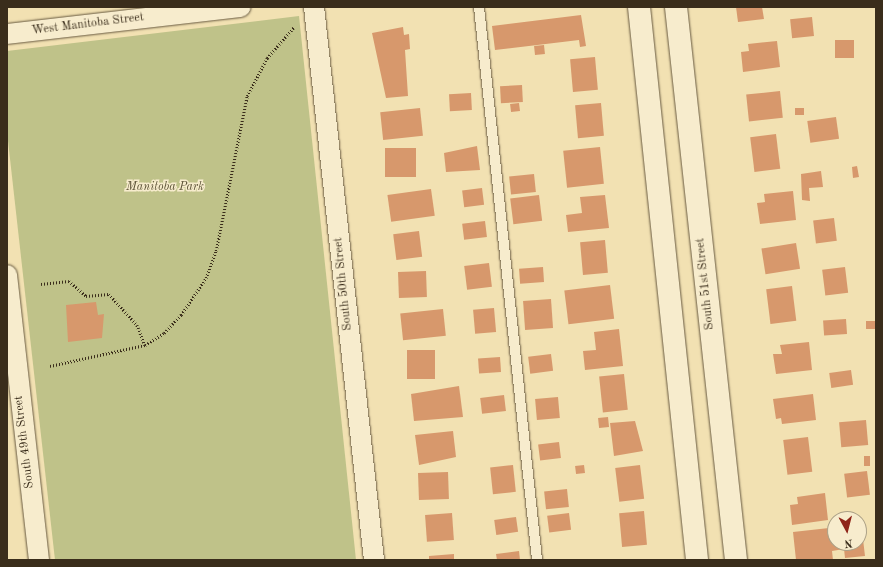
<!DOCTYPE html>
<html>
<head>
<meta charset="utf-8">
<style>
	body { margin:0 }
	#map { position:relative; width:883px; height:567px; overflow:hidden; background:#f2e1b2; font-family:"Old Standard TT",serif }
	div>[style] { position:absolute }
	.green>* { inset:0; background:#bfc289 }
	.building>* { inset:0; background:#d7986c; transform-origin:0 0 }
	.path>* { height:2.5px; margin-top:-1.25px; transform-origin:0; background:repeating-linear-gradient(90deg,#3a2d1b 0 1px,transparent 0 3px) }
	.roads { filter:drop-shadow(0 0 1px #685a41) drop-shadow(0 0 1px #685a41) }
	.service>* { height:10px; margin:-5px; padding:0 5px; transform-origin:5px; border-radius:5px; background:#f7eccd }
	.minor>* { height:20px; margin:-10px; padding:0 10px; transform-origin:10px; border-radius:10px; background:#f7eccd }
	.tertiary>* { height:22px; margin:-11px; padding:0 11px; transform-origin:11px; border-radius:11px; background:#f7eccd }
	span { translate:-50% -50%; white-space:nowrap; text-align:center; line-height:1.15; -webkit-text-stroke:3px #f7eccd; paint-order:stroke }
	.street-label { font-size:12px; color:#3a2d1b }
	.park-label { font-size:12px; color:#5b5236; font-style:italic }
	.frame { position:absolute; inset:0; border:8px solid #3a2d1b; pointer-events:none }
	.north { position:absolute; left:827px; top:511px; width:40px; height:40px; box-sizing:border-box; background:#f7eccd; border:1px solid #aba086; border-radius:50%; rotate:173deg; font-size:11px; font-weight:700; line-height:16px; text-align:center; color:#3a2d1b }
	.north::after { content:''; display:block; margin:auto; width:14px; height:18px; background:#8f2418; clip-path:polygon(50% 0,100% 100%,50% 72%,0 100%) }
</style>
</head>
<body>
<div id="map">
	<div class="green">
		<div style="clip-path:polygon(299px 16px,356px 560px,55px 560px,7px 132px,7px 51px)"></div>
	</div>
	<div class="building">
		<div style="clip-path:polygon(736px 7px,762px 7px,764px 19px,738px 22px)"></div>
		<div style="clip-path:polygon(581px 15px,586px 46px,580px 47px,579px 40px,495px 50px,492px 26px)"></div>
		<div style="left:812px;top:17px;width:19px;height:22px;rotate:84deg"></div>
		<div style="clip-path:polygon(403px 27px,404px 35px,409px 34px,410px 49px,405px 50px,408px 96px,386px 98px,372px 33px)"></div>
		<div style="left:835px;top:40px;width:19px;height:18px"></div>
		<div style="clip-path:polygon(777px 41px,780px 67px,743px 72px,741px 52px,749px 51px,748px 44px)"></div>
		<div style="left:544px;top:45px;width:9px;height:10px;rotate:84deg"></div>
		<div style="left:595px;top:57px;width:33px;height:25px;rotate:85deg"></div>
		<div style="left:522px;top:85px;width:17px;height:22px;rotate:87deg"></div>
		<div style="left:780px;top:91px;width:27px;height:34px;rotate:84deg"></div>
		<div style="left:471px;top:93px;width:17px;height:22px;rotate:87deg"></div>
		<div style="left:519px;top:103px;width:8px;height:9px;rotate:83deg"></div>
		<div style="left:601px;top:103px;width:33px;height:26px;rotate:85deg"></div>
		<div style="left:420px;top:108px;width:28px;height:40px;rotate:84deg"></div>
		<div style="left:804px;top:108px;width:7px;height:9px;rotate:90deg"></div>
		<div style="left:836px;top:117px;width:22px;height:29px;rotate:82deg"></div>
		<div style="left:776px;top:134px;width:35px;height:26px;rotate:83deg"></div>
		<div style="clip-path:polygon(477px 146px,480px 170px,446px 172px,444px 153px)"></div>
		<div style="left:600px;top:147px;width:37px;height:37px;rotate:84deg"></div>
		<div style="left:416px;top:148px;width:29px;height:31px;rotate:90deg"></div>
		<div style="clip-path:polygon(857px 166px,859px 177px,853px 178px,852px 167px)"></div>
		<div style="clip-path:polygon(821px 171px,823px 187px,809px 188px,810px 201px,802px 200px,801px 174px)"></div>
		<div style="left:534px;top:174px;width:18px;height:25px;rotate:84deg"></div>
		<div style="left:482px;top:188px;width:17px;height:20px;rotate:83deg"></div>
		<div style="left:431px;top:189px;width:27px;height:44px;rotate:82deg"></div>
		<div style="clip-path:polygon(793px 191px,796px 220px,760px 224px,757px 203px,765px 202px,764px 194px)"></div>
		<div style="left:539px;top:195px;width:26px;height:29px;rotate:83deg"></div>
		<div style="clip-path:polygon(605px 195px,609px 228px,568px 232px,566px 215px,582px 213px,580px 197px)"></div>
		<div style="left:834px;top:218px;width:23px;height:21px;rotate:83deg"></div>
		<div style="left:485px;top:221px;width:16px;height:23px;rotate:83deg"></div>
		<div style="left:419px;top:231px;width:26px;height:26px;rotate:83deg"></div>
		<div style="left:605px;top:240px;width:33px;height:25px;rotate:85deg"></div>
		<div style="left:796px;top:243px;width:26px;height:35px;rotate:81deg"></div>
		<div style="left:489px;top:263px;width:24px;height:25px;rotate:83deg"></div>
		<div style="left:543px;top:267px;width:15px;height:24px;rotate:86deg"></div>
		<div style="left:845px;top:267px;width:26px;height:23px;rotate:83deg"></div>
		<div style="left:426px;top:271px;width:26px;height:28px;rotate:88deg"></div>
		<div style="left:610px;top:285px;width:34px;height:46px;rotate:83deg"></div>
		<div style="left:792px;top:286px;width:35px;height:26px;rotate:83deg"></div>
		<div style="left:551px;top:299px;width:29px;height:28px;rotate:86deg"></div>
		<div style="clip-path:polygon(96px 302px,98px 315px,104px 314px,102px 338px,68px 342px,66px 305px)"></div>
		<div style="left:494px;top:308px;width:24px;height:21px;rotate:85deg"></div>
		<div style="left:443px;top:309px;width:27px;height:43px;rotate:84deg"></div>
		<div style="left:846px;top:319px;width:15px;height:23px;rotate:86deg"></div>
		<div style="left:866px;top:321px;width:9px;height:8px"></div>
		<div style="clip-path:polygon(619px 329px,623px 366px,585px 370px,583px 351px,596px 350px,594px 332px)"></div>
		<div style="clip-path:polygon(809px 342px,812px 370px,776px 374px,773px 354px,782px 354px,780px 345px)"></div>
		<div style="left:435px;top:350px;width:29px;height:28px;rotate:90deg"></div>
		<div style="left:551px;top:354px;width:17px;height:23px;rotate:83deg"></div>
		<div style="left:500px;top:357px;width:15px;height:22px;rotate:86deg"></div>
		<div style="left:851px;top:370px;width:15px;height:22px;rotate:82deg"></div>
		<div style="left:624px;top:374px;width:36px;height:25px;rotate:84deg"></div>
		<div style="clip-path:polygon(459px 386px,463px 417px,414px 421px,411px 394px)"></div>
		<div style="clip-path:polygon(813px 394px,816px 420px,782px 424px,781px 418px,776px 419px,773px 399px)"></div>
		<div style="left:504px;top:395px;width:16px;height:24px;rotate:83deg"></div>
		<div style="left:558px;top:397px;width:21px;height:23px;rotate:85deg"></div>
		<div style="left:608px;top:417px;width:10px;height:10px;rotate:84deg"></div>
		<div style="left:866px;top:420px;width:25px;height:27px;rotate:85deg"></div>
		<div style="clip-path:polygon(635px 421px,643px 451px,614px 456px,610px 423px)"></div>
		<div style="clip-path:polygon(453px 431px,456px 457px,419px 465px,415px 435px)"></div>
		<div style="left:808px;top:437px;width:35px;height:25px;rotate:83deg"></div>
		<div style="left:559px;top:442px;width:16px;height:21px;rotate:83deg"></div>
		<div style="left:864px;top:456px;width:6px;height:10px"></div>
		<div style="left:513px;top:465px;width:27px;height:23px;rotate:84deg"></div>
		<div style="left:584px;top:465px;width:8px;height:9px;rotate:83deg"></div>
		<div style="left:640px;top:465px;width:34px;height:25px;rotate:83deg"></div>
		<div style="left:867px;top:471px;width:24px;height:23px;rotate:83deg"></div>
		<div style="left:448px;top:472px;width:27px;height:30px;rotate:88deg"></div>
		<div style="left:567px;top:489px;width:18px;height:23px;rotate:84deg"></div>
		<div style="clip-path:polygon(825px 493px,828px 520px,792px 525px,790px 505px,798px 504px,797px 497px)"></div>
		<div style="left:644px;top:511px;width:34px;height:25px;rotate:85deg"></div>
		<div style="left:452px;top:513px;width:27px;height:27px;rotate:86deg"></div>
		<div style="left:569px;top:513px;width:17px;height:22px;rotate:83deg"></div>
		<div style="left:516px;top:517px;width:15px;height:22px;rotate:82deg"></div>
		<div style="clip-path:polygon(829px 528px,830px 535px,835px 535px,835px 543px,859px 543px,859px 532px,862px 531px,865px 556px,845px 558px,844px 549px,832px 551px,833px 560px,796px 560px,793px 532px)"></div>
		<div style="clip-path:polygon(519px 551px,520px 560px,497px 560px,496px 554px)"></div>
		<div style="clip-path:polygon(454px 554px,454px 560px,429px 560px,429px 556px)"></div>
	</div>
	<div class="path">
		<div style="left:41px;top:284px;width:28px;rotate:-6deg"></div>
		<div style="left:69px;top:281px;width:23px;rotate:41deg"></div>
		<div style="left:86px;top:296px;width:23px;rotate:-5deg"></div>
		<div style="left:109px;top:294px;width:42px;rotate:47.9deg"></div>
		<div style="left:137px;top:325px;width:22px;rotate:68deg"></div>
		<div style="left:50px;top:366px;width:97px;rotate:-12.5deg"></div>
		<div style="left:145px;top:345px;width:22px;rotate:-32deg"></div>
		<div style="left:164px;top:333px;width:25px;rotate:-47deg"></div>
		<div style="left:181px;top:315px;width:45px;rotate:-56deg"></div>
		<div style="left:206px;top:278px;width:29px;rotate:-70deg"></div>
		<div style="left:216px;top:251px;width:158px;rotate:-78.7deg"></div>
		<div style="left:247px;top:96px;width:43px;rotate:-62.2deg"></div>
		<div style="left:267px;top:58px;width:41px;rotate:-48.9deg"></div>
	</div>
	<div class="roads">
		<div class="service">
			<div style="left:479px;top:7px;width:556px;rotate:84.01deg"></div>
		</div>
		<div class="minor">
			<div style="left:314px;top:7px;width:556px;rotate:83.81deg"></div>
			<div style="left:7px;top:34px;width:235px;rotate:-6.6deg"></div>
			<div style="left:7px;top:275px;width:287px;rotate:83.6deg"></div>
		</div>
		<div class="tertiary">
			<div style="left:639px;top:7px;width:556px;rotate:84.01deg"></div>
			<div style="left:676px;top:7px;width:556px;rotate:83.81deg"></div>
		</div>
	</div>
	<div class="street-label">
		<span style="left:88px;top:25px;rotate:-7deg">West Manitoba Street</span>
		<span style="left:344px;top:284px;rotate:-96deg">South 50th Street</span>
		<span style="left:706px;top:284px;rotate:-96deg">South 51st Street</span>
		<span style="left:25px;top:442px;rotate:-97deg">South 49th Street</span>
	</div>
	<div class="park-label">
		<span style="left:165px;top:188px">Manitoba Park</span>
	</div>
	<div class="frame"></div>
	<div class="north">N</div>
</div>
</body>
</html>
